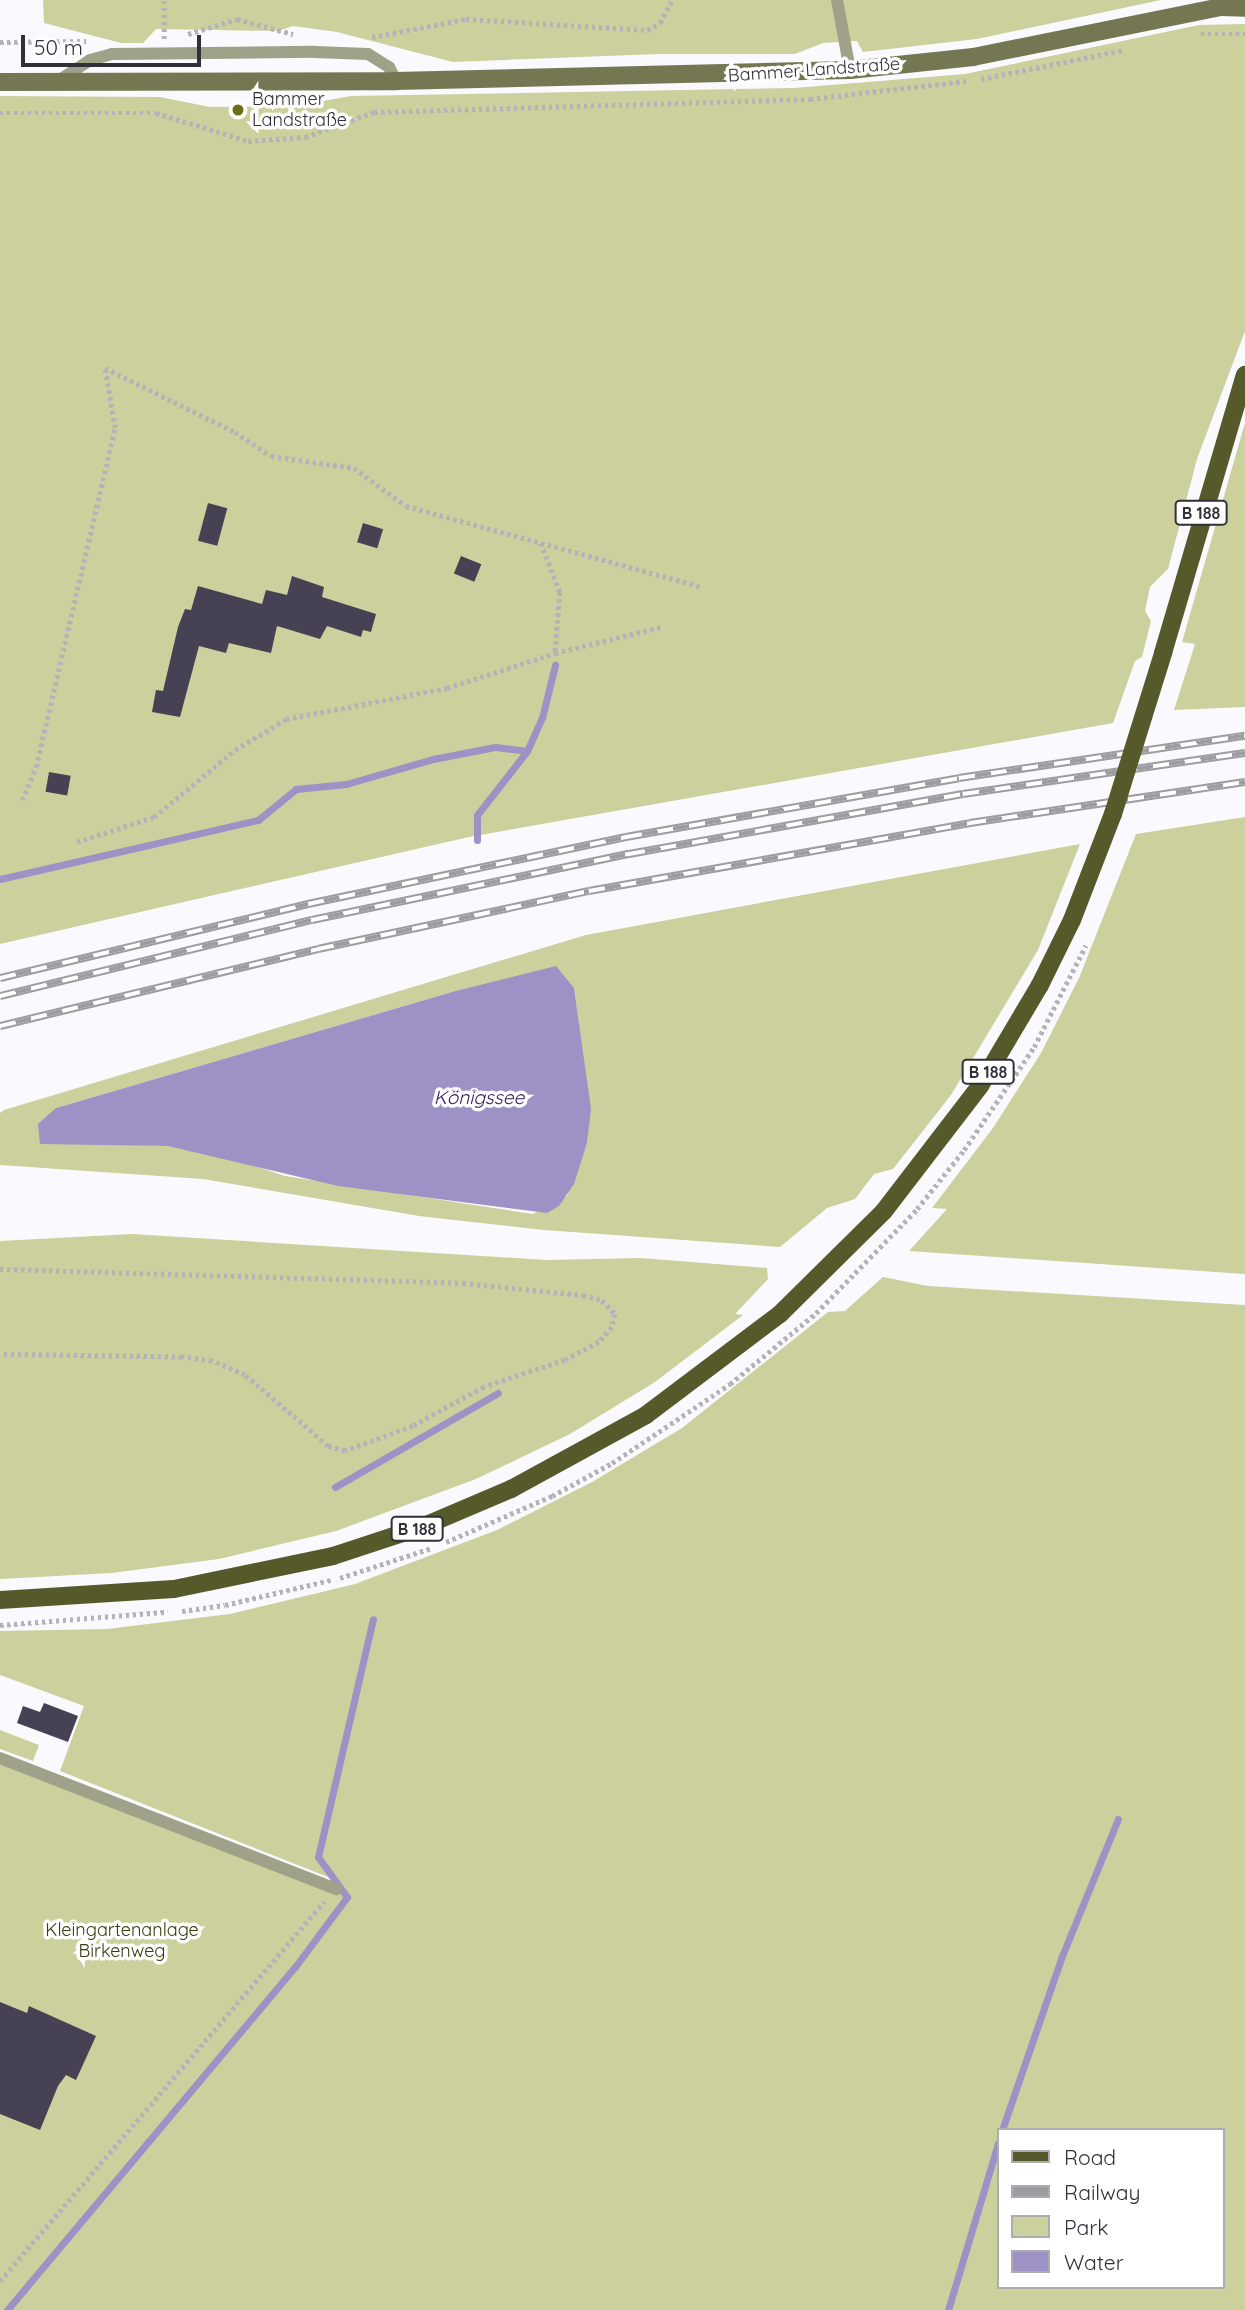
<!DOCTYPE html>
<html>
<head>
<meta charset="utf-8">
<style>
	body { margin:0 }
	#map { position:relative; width:1245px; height:2310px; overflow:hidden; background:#faf9fd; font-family:Quicksand,sans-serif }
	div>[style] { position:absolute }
	.green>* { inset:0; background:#ccd09c }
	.water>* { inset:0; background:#9d91c6 }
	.stream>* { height:7px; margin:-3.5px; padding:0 3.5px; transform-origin:3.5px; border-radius:3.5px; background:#9d91c6 }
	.building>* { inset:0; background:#464253; transform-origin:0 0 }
	.path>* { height:4.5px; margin-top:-2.25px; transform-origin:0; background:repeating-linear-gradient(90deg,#b4b3b8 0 3.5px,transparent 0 7px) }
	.lane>* { height:12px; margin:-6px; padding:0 6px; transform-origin:6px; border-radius:6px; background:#9fa188 }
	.secondary>* { height:18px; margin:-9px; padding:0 9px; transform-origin:9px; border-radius:9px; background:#747752 }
	.primary>* { height:18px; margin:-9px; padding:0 9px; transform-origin:9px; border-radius:9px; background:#56592a }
	.rail>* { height:8px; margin-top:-4px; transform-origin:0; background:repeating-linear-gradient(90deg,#fff 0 16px,#9d9ca1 0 32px); box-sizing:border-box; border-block:2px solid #9d9ca1 }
	.primary-bridge>* { height:18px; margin:-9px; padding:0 9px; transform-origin:9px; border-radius:9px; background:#56592a }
	.dots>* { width:19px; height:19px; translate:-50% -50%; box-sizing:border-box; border:4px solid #fff; border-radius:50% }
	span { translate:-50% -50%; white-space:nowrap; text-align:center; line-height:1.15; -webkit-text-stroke:7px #fff; paint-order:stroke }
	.shield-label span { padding:2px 5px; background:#fff; border:2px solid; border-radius:5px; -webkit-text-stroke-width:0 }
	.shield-label { font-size:16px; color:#312f37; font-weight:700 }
	.street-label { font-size:18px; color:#312f37 }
	.poi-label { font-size:18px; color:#312f37 }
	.left { translate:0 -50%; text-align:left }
	.park-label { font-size:18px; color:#3a3b0d }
	.water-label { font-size:19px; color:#2f1858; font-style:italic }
	.legend { position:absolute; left:997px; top:2128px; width:228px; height:161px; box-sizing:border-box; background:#fff; border:2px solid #adacaf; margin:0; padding:9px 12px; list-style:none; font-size:21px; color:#312f37 }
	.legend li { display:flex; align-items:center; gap:14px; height:35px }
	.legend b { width:35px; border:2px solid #adacaf }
	.scale { position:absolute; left:21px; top:35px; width:180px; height:32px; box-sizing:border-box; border:4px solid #312f37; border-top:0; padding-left:9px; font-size:21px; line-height:24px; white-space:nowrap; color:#312f37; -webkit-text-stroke:5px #fff; paint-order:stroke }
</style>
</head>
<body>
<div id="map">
	<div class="green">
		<div style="clip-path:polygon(43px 0,1161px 0,977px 39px,863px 52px,857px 41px,823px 43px,795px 54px,658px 54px,453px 62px,337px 32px,293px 26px,278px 31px,156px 29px,143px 43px,121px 43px,44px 23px)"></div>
		<div style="clip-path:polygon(1245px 24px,1245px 331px,1197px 459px,1168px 569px,1150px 587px,1145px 611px,1151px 621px,1142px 657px,1135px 661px,1113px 723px,469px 837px,0 944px,0 96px,160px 97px,210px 107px,294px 106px,351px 96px,794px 88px,965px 74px,1199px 25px)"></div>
		<div style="clip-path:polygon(1245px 423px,1245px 707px,1174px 710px,1195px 644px,1182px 642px)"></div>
		<div style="clip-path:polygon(1245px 817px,1245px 1274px,909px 1251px,947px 1209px,932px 1208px,993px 1128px,1041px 1053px,1079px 978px,1136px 834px)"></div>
		<div style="clip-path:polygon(evenodd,1080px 844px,1038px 950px,951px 1095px,893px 1169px,874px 1174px,855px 1199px,827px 1208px,780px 1247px,544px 1230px,419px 1216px,203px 1179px,0 1165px,0 1113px,4px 1110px,586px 935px,1080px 844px,574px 988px,590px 1109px,587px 1143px,567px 1196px,533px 1214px,285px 1176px,231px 1158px,168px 1146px,102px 1144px,56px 1108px,452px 992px,574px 988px)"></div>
		<div style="clip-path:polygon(132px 1234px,547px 1260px,640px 1258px,767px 1268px,768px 1279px,735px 1314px,743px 1315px,655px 1382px,570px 1434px,476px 1479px,336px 1531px,219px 1559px,112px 1573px,0 1579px,0 1241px)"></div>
		<div style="clip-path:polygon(evenodd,883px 1277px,928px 1286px,1245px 1305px,1245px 2310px,0 2310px,0 1764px,329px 1889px,333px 1879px,60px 1771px,84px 1706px,0 1675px,0 1631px,107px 1629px,230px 1614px,355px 1584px,497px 1530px,592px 1482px,682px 1428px,828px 1312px,845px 1311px,883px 1277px,998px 2130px,1222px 2130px,1222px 2287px,998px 2287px,998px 2130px)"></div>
		<div style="clip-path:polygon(0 1730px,39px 1745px,33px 1761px,0 1749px)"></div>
	</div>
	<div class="water">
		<div style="clip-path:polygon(556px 966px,574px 988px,591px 1109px,587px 1143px,574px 1184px,559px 1206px,547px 1213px,338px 1186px,168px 1146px,40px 1144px,38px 1124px,56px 1108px,452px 992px)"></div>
	</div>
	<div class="stream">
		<div style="left:477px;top:840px;width:25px;rotate:-90deg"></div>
		<div style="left:477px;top:815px;width:81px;rotate:-52deg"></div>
		<div style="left:527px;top:751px;width:36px;rotate:-66deg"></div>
		<div style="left:542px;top:718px;width:55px;rotate:-76.2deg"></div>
		<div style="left:0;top:879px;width:265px;rotate:-12.9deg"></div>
		<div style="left:258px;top:820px;width:49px;rotate:-39.2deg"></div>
		<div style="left:296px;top:789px;width:50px;rotate:-5.7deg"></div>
		<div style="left:346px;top:784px;width:91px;rotate:-16deg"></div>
		<div style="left:433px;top:759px;width:63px;rotate:-11deg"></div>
		<div style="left:495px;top:747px;width:32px;rotate:7deg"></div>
		<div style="left:335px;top:1487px;width:188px;rotate:-30deg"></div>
		<div style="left:1002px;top:2130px;width:184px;rotate:-71deg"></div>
		<div style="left:1062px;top:1956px;width:148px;rotate:-67.8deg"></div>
		<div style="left:7px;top:2310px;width:448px;rotate:-50deg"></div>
		<div style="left:295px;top:1967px;width:87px;rotate:-53.4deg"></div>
		<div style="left:347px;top:1897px;width:49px;rotate:-125.9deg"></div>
		<div style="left:318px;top:1857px;width:244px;rotate:-77deg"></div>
		<div style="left:948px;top:2310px;width:174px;rotate:-73.3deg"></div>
	</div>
	<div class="building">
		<div style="left:208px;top:503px;width:20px;height:39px;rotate:15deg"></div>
		<div style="left:363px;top:523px;width:21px;height:20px;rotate:17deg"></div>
		<div style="left:461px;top:556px;width:22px;height:19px;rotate:22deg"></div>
		<div style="clip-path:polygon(292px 576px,324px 587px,322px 597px,376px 614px,371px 632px,363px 630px,361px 637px,327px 626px,320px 639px,277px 626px,271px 653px,229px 643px,226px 653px,199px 646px,180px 717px,152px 712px,156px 690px,163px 691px,178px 627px,185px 609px,191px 610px,198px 586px,262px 604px,266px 590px,287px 595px)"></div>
		<div style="left:49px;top:772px;width:22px;height:20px;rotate:10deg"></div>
		<div style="clip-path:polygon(44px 1703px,78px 1716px,68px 1742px,17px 1723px,23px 1706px,40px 1712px)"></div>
		<div style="clip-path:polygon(0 2002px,27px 2013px,29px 2006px,96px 2036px,76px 2080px,66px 2075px,58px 2086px,40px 2130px,0 2114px)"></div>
	</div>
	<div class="path">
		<div style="left:188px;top:34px;width:51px;rotate:-17deg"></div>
		<div style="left:237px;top:19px;width:58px;rotate:15deg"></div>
		<div style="left:1201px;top:34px;width:44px"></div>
		<div style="left:372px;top:37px;width:96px;rotate:-10.8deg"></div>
		<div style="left:466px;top:19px;width:181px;rotate:3.5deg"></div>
		<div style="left:647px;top:30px;width:15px;rotate:-28deg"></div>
		<div style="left:660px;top:23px;width:26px;rotate:-62deg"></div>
		<div style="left:164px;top:39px;width:39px;rotate:-90deg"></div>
		<div style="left:0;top:42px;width:86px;rotate:-0.7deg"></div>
		<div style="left:981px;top:79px;width:146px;rotate:-11.5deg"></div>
		<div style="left:0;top:113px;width:156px"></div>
		<div style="left:156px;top:113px;width:96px;rotate:16.9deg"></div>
		<div style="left:248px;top:141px;width:57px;rotate:-4deg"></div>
		<div style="left:305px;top:137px;width:73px;rotate:-19.9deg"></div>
		<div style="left:374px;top:112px;width:436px;rotate:-1.7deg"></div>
		<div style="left:810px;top:99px;width:157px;rotate:-6.6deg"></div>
		<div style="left:105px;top:368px;width:145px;rotate:26.2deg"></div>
		<div style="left:235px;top:432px;width:43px;rotate:33.7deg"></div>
		<div style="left:271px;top:456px;width:84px;rotate:8.2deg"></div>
		<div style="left:354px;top:468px;width:64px;rotate:36.2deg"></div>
		<div style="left:406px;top:506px;width:308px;rotate:15.3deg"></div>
		<div style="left:541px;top:543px;width:53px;rotate:68.8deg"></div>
		<div style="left:560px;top:592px;width:61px;rotate:94.7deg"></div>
		<div style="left:22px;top:800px;width:36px;rotate:-67deg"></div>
		<div style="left:36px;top:767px;width:348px;rotate:-76.9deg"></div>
		<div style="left:115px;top:428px;width:60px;rotate:-99.6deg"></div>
		<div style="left:77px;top:842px;width:81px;rotate:-18deg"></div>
		<div style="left:154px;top:817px;width:105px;rotate:-39.6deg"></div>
		<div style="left:235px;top:750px;width:60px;rotate:-31.3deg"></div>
		<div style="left:286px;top:719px;width:164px;rotate:-10.9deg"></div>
		<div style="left:447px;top:688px;width:114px;rotate:-18deg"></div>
		<div style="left:555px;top:653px;width:109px;rotate:-13.8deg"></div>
		<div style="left:0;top:1269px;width:463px;rotate:1.7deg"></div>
		<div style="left:463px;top:1283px;width:121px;rotate:5.7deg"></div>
		<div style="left:583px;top:1295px;width:20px;rotate:15deg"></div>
		<div style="left:602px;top:1300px;width:19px;rotate:47deg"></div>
		<div style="left:615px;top:1314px;width:13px;rotate:103deg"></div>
		<div style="left:612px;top:1327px;width:20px;rotate:131deg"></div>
		<div style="left:599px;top:1342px;width:38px;rotate:152deg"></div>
		<div style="left:565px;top:1360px;width:85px;rotate:161.6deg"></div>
		<div style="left:484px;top:1387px;width:81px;rotate:151.2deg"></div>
		<div style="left:413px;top:1426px;width:72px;rotate:159.8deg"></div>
		<div style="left:345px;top:1451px;width:18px;rotate:-164deg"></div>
		<div style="left:328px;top:1446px;width:109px;rotate:-139.5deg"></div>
		<div style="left:245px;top:1375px;width:36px;rotate:-157deg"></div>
		<div style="left:212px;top:1361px;width:30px;rotate:-172deg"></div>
		<div style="left:182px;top:1357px;width:182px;rotate:-179.1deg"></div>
		<div style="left:446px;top:1542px;width:116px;rotate:-23.5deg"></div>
		<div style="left:552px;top:1496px;width:68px;rotate:-28.8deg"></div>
		<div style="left:612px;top:1463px;width:142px;rotate:-33.8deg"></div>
		<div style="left:730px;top:1384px;width:112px;rotate:-39.5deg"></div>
		<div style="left:816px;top:1313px;width:145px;rotate:-45.8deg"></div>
		<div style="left:917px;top:1209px;width:75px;rotate:-51.5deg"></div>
		<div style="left:964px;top:1150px;width:125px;rotate:-55.8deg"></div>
		<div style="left:1034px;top:1047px;width:114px;rotate:-63deg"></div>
		<div style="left:340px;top:1578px;width:96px;rotate:-18.2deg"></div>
		<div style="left:182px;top:1611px;width:43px;rotate:-7.9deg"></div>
		<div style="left:225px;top:1605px;width:109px;rotate:-13.3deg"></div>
		<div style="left:0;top:1625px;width:168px;rotate:-4.5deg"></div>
		<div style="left:0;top:2281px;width:499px;rotate:-49.5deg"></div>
	</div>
	<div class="lane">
		<div style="left:837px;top:0;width:71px;rotate:79.5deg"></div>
		<div style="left:58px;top:81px;width:38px;rotate:-33deg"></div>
		<div style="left:90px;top:60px;width:23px;rotate:-15deg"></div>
		<div style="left:112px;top:54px;width:203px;rotate:-0.6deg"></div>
		<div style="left:315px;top:52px;width:53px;rotate:2.2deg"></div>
		<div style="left:368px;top:54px;width:25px;rotate:32deg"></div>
		<div style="left:389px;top:67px;width:16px;rotate:63deg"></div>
		<div style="left:0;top:1758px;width:361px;rotate:21.3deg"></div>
	</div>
	<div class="secondary">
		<div style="left:0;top:82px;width:396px;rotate:-0.1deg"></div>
		<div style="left:396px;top:81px;width:454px;rotate:-1.4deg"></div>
		<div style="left:850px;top:70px;width:124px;rotate:-6deg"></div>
		<div style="left:973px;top:57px;width:254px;rotate:-11.4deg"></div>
		<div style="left:1222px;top:7px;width:23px;rotate:2deg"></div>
	</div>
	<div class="primary">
		<div style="left:1163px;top:653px;width:290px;rotate:-73.6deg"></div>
		<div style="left:0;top:1600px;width:174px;rotate:-3.6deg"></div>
		<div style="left:174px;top:1589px;width:162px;rotate:-11.7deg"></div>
		<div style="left:333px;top:1556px;width:96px;rotate:-18.2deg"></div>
		<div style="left:424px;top:1526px;width:95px;rotate:-23deg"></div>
		<div style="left:511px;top:1489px;width:154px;rotate:-28.7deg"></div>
		<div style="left:646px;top:1415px;width:168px;rotate:-37deg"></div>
		<div style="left:780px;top:1314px;width:146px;rotate:-44.7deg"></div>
		<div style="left:884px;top:1211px;width:158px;rotate:-52.5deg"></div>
		<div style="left:980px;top:1086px;width:117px;rotate:-59.3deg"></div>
		<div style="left:1040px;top:985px;width:72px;rotate:-63.8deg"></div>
	</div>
	<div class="rail">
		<div style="left:0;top:978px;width:317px;rotate:-13.5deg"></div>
		<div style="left:308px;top:904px;width:325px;rotate:-11.9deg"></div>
		<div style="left:626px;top:837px;width:338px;rotate:-10deg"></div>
		<div style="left:959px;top:778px;width:289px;rotate:-8.4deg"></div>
		<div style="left:0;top:996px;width:321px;rotate:-13.7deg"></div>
		<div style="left:312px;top:920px;width:324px;rotate:-11.8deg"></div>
		<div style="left:629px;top:854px;width:339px;rotate:-10.2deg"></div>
		<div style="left:963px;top:794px;width:285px;rotate:-8.3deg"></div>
		<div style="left:0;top:1026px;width:327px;rotate:-13.6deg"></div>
		<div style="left:318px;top:949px;width:277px;rotate:-12.1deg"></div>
		<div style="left:589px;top:891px;width:387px;rotate:-10.1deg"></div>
		<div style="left:970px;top:823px;width:278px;rotate:-8.5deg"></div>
	</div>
	<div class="primary-bridge">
		<div style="left:1072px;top:920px;width:114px;rotate:-68.9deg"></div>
		<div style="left:1113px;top:814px;width:169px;rotate:-72.7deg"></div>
	</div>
	<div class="dots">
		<div style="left:238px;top:110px;background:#6b6e11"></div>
	</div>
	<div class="shield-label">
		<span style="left:1201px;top:513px">B 188</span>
		<span style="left:988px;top:1072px">B 188</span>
		<span style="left:417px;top:1529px">B 188</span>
	</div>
	<div class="street-label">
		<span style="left:814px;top:70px;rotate:-4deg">Bammer Landstraße</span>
	</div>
	<div class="poi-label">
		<span class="left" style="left:252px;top:110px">Bammer<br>Landstraße</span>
	</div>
	<div class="park-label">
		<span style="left:122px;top:1941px">Kleingartenanlage<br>Birkenweg</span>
	</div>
	<div class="water-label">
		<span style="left:479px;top:1098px">Königssee</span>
	</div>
	<ul class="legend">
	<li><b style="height:9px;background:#56592a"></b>Road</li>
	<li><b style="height:9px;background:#9d9ca1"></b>Railway</li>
	<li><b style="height:19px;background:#ccd09c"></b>Park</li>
	<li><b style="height:19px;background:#9d91c6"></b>Water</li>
	</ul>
	<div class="scale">50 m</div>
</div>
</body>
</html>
